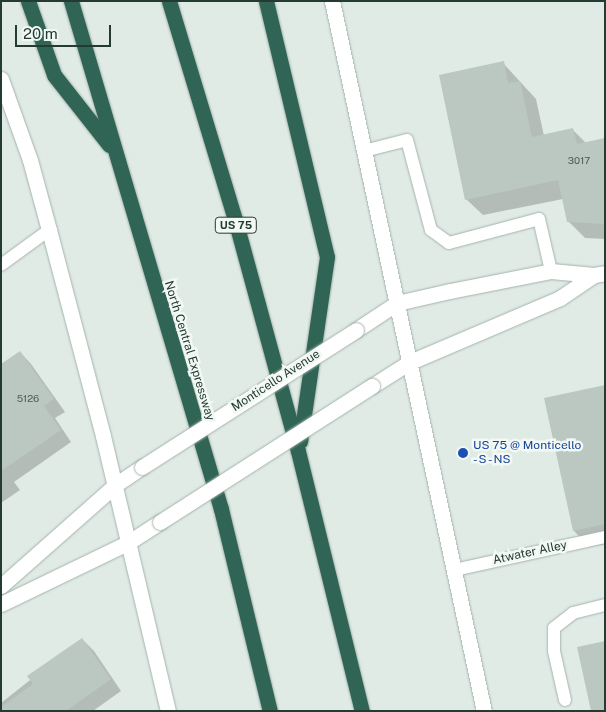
<!DOCTYPE html>
<html>
<head>
<meta charset="utf-8">
<style>
	body { margin:0 }
	#map { position:relative; width:606px; height:712px; overflow:hidden; background:#e1ebe6; font-family:"Public Sans",sans-serif }
	div>[style] { position:absolute }
	.shadow>* { inset:0; background:#0003 }
	.building>* { inset:0; background:#bac8c1 }
	.roads { filter:drop-shadow(0 0 1px #a4b3ac) drop-shadow(0 0 1px #a4b3ac) }
	.service>* { height:12px; margin:-6px; padding:0 6px; transform-origin:6px; border-radius:6px; background:#fff }
	.tertiary>* { height:15px; margin:-7.5px; padding:0 7.5px; transform-origin:7.5px; border-radius:7.5px; background:#fff }
	.secondary>* { height:15px; margin:-7.5px; padding:0 7.5px; transform-origin:7.5px; border-radius:7.5px; background:#fff }
	.motorway>* { height:15px; margin:-7.5px; padding:0 7.5px; transform-origin:7.5px; border-radius:7.5px; background:#306556 }
	.bridges { filter:drop-shadow(0 0 1px #a4b3ac) drop-shadow(0 0 1px #a4b3ac) }
	.tertiary-bridge>* { height:15px; margin:-7.5px; padding:0 7.5px; transform-origin:7.5px; border-radius:7.5px; background:#fff }
	.dots>* { width:14px; height:14px; translate:-50% -50%; box-sizing:border-box; border:2px solid #f2f8f4; border-radius:50% }
	span { translate:-50% -50%; white-space:nowrap; text-align:center; line-height:1.15; -webkit-text-stroke:5px #f2f8f4; paint-order:stroke }
	.number-label { font-size:10px; color:#495e56 }
	.number-label span { -webkit-text-stroke-width:0 }
	.shield-label span { padding:1px 4px; background:#f2f8f4; border:1px solid; border-radius:4px; -webkit-text-stroke-width:0 }
	.shield-label { font-size:11px; color:#233b32; font-weight:700 }
	.street-label { font-size:12px; color:#233b32 }
	.transit-label { font-size:12px; color:#164399 }
	.left { translate:0 -50%; text-align:left }
	.frame { position:absolute; inset:0; border:2px solid #233b32; pointer-events:none }
	.scale { position:absolute; left:15px; top:25px; width:96px; height:22px; box-sizing:border-box; border:2px solid #233b32; border-top:0; padding-left:6px; font-size:15px; line-height:18px; white-space:nowrap; color:#233b32; -webkit-text-stroke:4px #f2f8f4; paint-order:stroke }
</style>
</head>
<body>
<div id="map">
	<div class="shadow">
		<div style="clip-path:polygon(503px 63px,536px 99px,544px 136px,573px 130px,586px 143px,605px 139px,605px 239px,585px 238px,568px 221px,563px 199px,483px 215px,466px 199px)"></div>
		<div style="clip-path:polygon(20px 352px,31px 364px,65px 412px,55px 418px,71px 442px,14px 482px,20px 490px,1px 503px,1px 365px)"></div>
		<div style="clip-path:polygon(605px 386px,605px 544px,590px 547px,574px 531px)"></div>
		<div style="clip-path:polygon(82px 639px,94px 651px,121px 691px,93px 711px,1px 711px,1px 703px)"></div>
	</div>
	<div class="building">
		<div style="clip-path:polygon(504px 61px,508px 83px,520px 81px,532px 137px,573px 128px,577px 144px,605px 138px,605px 224px,567px 222px,558px 180px,465px 200px,439px 75px)"></div>
		<div style="clip-path:polygon(20px 351px,54px 399px,44px 406px,61px 430px,1px 471px,1px 364px)"></div>
		<div style="clip-path:polygon(605px 385px,605px 524px,573px 531px,544px 398px)"></div>
		<div style="clip-path:polygon(82px 638px,111px 679px,66px 711px,1px 711px,1px 707px,33px 684px,27px 676px)"></div>
		<div style="clip-path:polygon(605px 641px,605px 711px,591px 711px,577px 647px)"></div>
	</div>
	<div class="roads">
		<div class="service">
			<div style="left:364px;top:151px;width:44px;rotate:-14.3deg"></div>
			<div style="left:407px;top:140px;width:93px;rotate:75.1deg"></div>
			<div style="left:431px;top:230px;width:22px;rotate:36deg"></div>
			<div style="left:449px;top:243px;width:93px;rotate:-14.9deg"></div>
			<div style="left:539px;top:219px;width:53px;rotate:77deg"></div>
			<div style="left:1px;top:265px;width:59px;rotate:-36.1deg"></div>
			<div style="left:454px;top:570px;width:155px;rotate:-12.3deg"></div>
			<div style="left:565px;top:700px;width:50px;rotate:-102.7deg"></div>
			<div style="left:554px;top:651px;width:23px;rotate:-90deg"></div>
			<div style="left:554px;top:628px;width:24px;rotate:-38deg"></div>
			<div style="left:573px;top:613px;width:33px;rotate:-14deg"></div>
		</div>
		<div class="tertiary">
			<div style="left:356px;top:330px;width:49px;rotate:-33.4deg"></div>
			<div style="left:397px;top:303px;width:54px;rotate:-12.8deg"></div>
			<div style="left:450px;top:291px;width:103px;rotate:-11.2deg"></div>
			<div style="left:551px;top:271px;width:43px;rotate:5.3deg"></div>
			<div style="left:594px;top:275px;width:11px;rotate:-10deg"></div>
			<div style="left:372px;top:386px;width:45px;rotate:-32.3deg"></div>
			<div style="left:410px;top:362px;width:163px;rotate:-23.1deg"></div>
			<div style="left:560px;top:298px;width:41px;rotate:-34.1deg"></div>
			<div style="left:1px;top:586px;width:152px;rotate:-41.5deg"></div>
			<div style="left:115px;top:485px;width:32px;rotate:-34deg"></div>
			<div style="left:1px;top:604px;width:142px;rotate:-25.8deg"></div>
			<div style="left:129px;top:542px;width:37px;rotate:-33deg"></div>
		</div>
		<div class="secondary">
			<div style="left:332px;top:1px;width:726px;rotate:77.92deg"></div>
			<div style="left:1px;top:79px;width:86px;rotate:70.3deg"></div>
			<div style="left:30px;top:160px;width:73px;rotate:74.8deg"></div>
			<div style="left:49px;top:230px;width:213px;rotate:75.3deg"></div>
			<div style="left:103px;top:436px;width:283px;rotate:76.7deg"></div>
		</div>
		<div class="motorway">
			<div style="left:28px;top:1px;width:78px;rotate:70.6deg"></div>
			<div style="left:54px;top:75px;width:89px;rotate:51.8deg"></div>
			<div style="left:71px;top:1px;width:530px;rotate:73.55deg"></div>
			<div style="left:221px;top:509px;width:208px;rotate:76.4deg"></div>
			<div style="left:169px;top:1px;width:232px;rotate:73.2deg"></div>
			<div style="left:236px;top:223px;width:236px;rotate:74.8deg"></div>
			<div style="left:298px;top:451px;width:268px;rotate:76.2deg"></div>
			<div style="left:266px;top:1px;width:263px;rotate:76.6deg"></div>
			<div style="left:327px;top:257px;width:186px;rotate:98.3deg"></div>
		</div>
	</div>
	<div class="bridges">
		<div class="tertiary-bridge">
			<div style="left:142px;top:467px;width:254px;rotate:-32.6deg"></div>
			<div style="left:160px;top:522px;width:252px;rotate:-32.7deg"></div>
		</div>
	</div>
	<div class="dots">
		<div style="left:463px;top:453px;background:#1a4fb4"></div>
	</div>
	<div class="number-label">
		<span style="left:579px;top:161px">3017</span>
		<span style="left:28px;top:399px">5126</span>
	</div>
	<div class="shield-label">
		<span style="left:236px;top:225px">US 75</span>
	</div>
	<div class="street-label">
		<span style="left:189px;top:351px;rotate:73deg">North Central Expressway</span>
		<span style="left:276px;top:381px;rotate:-33deg">Monticello Avenue</span>
		<span style="left:530px;top:553px;rotate:-12deg">Atwater Alley</span>
	</div>
	<div class="transit-label">
		<span class="left" style="left:473px;top:453px">US 75 @ Monticello<br>- S - NS</span>
	</div>
	<div class="frame"></div>
	<div class="scale">20 m</div>
</div>
</body>
</html>
